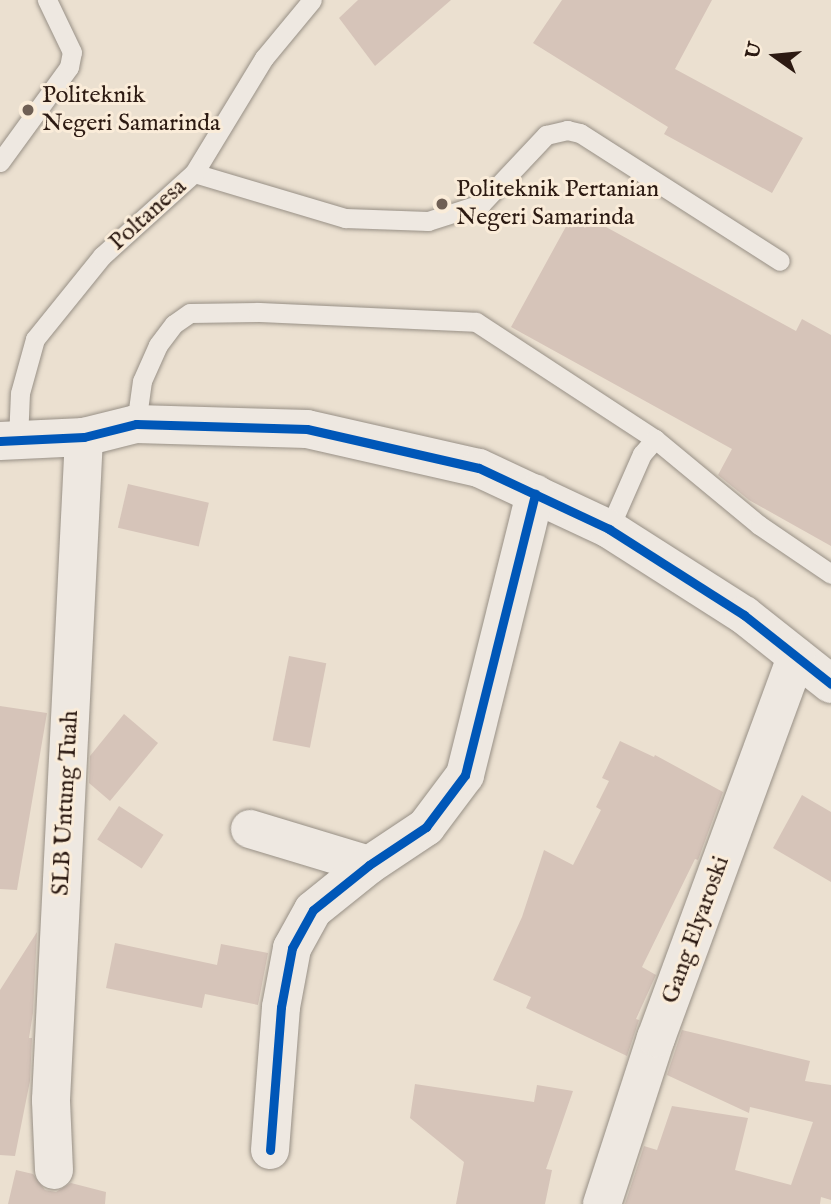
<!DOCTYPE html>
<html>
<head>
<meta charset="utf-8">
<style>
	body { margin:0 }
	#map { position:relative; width:831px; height:1204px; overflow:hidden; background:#ebe0d0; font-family:"IM FELL English",serif }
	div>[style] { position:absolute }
	.building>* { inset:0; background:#d6c4b9; transform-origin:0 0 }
	.roads { filter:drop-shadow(0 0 2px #989086) drop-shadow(0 0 2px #989086) }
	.service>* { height:19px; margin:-9.5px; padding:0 9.5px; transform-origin:9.5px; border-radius:9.5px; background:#eee8e1 }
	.minor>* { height:38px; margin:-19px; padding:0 19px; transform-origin:19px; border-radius:19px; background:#eee8e1 }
	.cycleway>* { height:9px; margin:-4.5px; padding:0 4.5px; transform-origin:4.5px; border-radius:4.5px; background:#0057b8 }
	.dots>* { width:19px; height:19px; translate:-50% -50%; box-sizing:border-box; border:4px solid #faecd9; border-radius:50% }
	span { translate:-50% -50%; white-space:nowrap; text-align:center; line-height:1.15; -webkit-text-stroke:6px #faecd9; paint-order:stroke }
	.poi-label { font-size:24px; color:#2c1a12 }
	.left { translate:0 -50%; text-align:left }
	.street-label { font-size:24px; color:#2c1a12 }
	.north { position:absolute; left:740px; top:21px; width:70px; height:70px; -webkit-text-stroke:5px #faecd9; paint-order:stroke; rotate:285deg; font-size:19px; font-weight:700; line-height:28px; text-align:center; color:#2c1a12 }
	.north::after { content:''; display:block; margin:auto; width:24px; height:32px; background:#2c1a12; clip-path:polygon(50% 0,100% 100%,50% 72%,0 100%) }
</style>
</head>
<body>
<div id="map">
	<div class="building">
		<div style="clip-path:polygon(358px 0,451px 0,375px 66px,339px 18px)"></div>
		<div style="clip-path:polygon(562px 0,712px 0,675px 69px,803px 138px,772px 193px,664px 134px,668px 127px,533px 43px)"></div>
		<div style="clip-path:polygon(575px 210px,796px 331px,802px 319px,831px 335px,831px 546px,749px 500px,718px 475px,732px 449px,511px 327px)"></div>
		<div style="left:128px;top:484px;width:83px;height:45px;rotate:13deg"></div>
		<div style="left:289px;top:656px;width:38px;height:86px;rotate:11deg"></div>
		<div style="clip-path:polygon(0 706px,47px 713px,17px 890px,0 889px)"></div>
		<div style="clip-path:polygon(124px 714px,158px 743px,110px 801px,89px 783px,90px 756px)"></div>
		<div style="clip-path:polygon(620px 741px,654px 757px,655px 755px,723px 792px,698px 860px,695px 859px,642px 967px,656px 975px,636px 1019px,639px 1020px,627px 1056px,526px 1008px,531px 997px,493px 980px,522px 917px,544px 850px,573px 865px,601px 810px,596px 807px,609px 781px,602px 778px)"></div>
		<div style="clip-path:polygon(802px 795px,831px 812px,831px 882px,773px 848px)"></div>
		<div style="left:119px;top:806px;width:53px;height:40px;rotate:33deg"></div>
		<div style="clip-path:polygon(37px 932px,33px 1013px,29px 1038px,32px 1038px,30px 1081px,15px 1156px,0 1155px,0 990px)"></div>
		<div style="clip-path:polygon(115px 943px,217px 965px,221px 944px,268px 953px,258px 1005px,205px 994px,202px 1008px,106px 988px)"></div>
		<div style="clip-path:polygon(682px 1030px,810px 1061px,805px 1081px,831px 1085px,831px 1200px,821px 1197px,820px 1204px,625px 1204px,644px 1146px,657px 1150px,672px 1106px,748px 1118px,735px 1170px,791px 1185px,813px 1122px,750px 1107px,749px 1113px,667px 1075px)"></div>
		<div style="clip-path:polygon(415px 1084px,534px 1102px,537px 1085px,573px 1091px,546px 1169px,552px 1170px,545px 1204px,456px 1204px,464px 1162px,410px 1118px)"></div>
		<div style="clip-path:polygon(16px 1170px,33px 1174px,45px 1190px,56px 1192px,71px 1183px,106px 1192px,105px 1204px,8px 1204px)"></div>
	</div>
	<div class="roads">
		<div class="service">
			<div style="left:0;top:162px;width:117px;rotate:-54deg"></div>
			<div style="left:69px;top:67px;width:15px;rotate:-79deg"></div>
			<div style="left:72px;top:52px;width:58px;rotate:-115.7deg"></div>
			<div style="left:194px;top:173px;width:158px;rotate:16.6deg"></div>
			<div style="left:345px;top:218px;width:83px;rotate:2.1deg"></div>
			<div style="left:428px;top:221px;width:56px;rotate:-17.8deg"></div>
			<div style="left:481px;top:204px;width:95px;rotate:-46.7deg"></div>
			<div style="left:546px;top:135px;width:22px;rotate:-13deg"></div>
			<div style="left:567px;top:130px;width:13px;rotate:13deg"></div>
			<div style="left:580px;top:133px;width:237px;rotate:32.6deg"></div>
			<div style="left:136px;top:424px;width:43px;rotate:-82.1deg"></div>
			<div style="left:142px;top:381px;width:39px;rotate:-66deg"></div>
			<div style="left:158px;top:345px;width:26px;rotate:-53deg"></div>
			<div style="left:174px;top:324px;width:19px;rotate:-35deg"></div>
			<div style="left:190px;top:313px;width:68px;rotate:-0.8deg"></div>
			<div style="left:258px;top:312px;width:218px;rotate:2.6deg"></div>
			<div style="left:476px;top:322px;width:214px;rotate:33.2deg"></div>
			<div style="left:18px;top:440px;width:47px;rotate:-87.6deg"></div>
			<div style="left:20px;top:393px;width:56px;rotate:-74.5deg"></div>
			<div style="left:35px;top:339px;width:107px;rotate:-51.1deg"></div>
			<div style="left:102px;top:256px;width:124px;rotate:-42.1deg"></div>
			<div style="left:194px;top:173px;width:135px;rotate:-58.7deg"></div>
			<div style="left:264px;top:58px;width:75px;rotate:-50.4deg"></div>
			<div style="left:609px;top:529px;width:82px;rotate:-66.3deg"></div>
			<div style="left:642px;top:454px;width:20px;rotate:-49deg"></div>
			<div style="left:655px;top:439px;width:135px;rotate:39.6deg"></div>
			<div style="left:759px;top:525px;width:87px;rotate:34.2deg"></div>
		</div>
		<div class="minor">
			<div style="left:0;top:441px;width:84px;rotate:-2.7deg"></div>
			<div style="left:84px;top:437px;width:54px;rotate:-14deg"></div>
			<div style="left:136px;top:424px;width:171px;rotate:1.7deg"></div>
			<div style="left:307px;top:429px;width:176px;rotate:12.8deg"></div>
			<div style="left:479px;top:468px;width:144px;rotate:25.1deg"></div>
			<div style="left:609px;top:529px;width:160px;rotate:32.5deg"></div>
			<div style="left:744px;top:615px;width:111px;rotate:38.4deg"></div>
			<div style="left:250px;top:829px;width:124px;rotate:16.8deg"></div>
			<div style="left:270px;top:1150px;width:143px;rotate:-85.6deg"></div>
			<div style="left:281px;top:1007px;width:60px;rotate:-79.4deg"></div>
			<div style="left:292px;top:948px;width:43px;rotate:-61.1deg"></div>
			<div style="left:313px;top:910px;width:72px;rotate:-38.8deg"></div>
			<div style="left:369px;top:865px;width:69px;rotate:-33.7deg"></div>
			<div style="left:426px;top:827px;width:65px;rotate:-53.1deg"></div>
			<div style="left:465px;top:775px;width:290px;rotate:-76deg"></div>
			<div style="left:54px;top:1170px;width:70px;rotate:-92.5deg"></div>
			<div style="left:51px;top:1100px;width:664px;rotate:-87.15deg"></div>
			<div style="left:602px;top:1204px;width:175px;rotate:-72deg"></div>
			<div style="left:656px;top:1038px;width:406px;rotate:-69.8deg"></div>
		</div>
	</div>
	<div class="cycleway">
		<div style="left:0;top:441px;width:84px;rotate:-2.7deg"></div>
		<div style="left:84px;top:437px;width:54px;rotate:-14deg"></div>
		<div style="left:136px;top:424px;width:171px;rotate:1.7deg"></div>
		<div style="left:307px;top:429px;width:176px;rotate:12.8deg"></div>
		<div style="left:479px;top:468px;width:144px;rotate:25.1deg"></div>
		<div style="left:609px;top:529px;width:160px;rotate:32.5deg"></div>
		<div style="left:744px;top:615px;width:111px;rotate:38.4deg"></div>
		<div style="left:270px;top:1150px;width:143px;rotate:-85.6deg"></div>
		<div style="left:281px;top:1007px;width:60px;rotate:-79.4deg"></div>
		<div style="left:292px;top:948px;width:43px;rotate:-61.1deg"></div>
		<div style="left:313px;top:910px;width:72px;rotate:-38.8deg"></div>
		<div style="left:369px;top:865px;width:69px;rotate:-33.7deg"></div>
		<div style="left:426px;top:827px;width:65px;rotate:-53.1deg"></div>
		<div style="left:465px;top:775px;width:290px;rotate:-76deg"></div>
	</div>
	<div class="dots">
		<div style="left:28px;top:110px;background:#6f5f54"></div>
		<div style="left:442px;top:204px;background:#6f5f54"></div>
	</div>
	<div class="poi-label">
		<span class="left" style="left:42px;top:110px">Politeknik<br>Negeri Samarinda</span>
		<span class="left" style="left:456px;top:204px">Politeknik Pertanian<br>Negeri Samarinda</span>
	</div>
	<div class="street-label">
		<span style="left:148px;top:215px;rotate:-42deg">Poltanesa</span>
		<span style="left:66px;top:803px;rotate:-87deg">SLB Untung Tuah</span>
		<span style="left:696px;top:930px;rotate:-70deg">Gang Elyaroski</span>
	</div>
	<div class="north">U</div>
</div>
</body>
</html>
